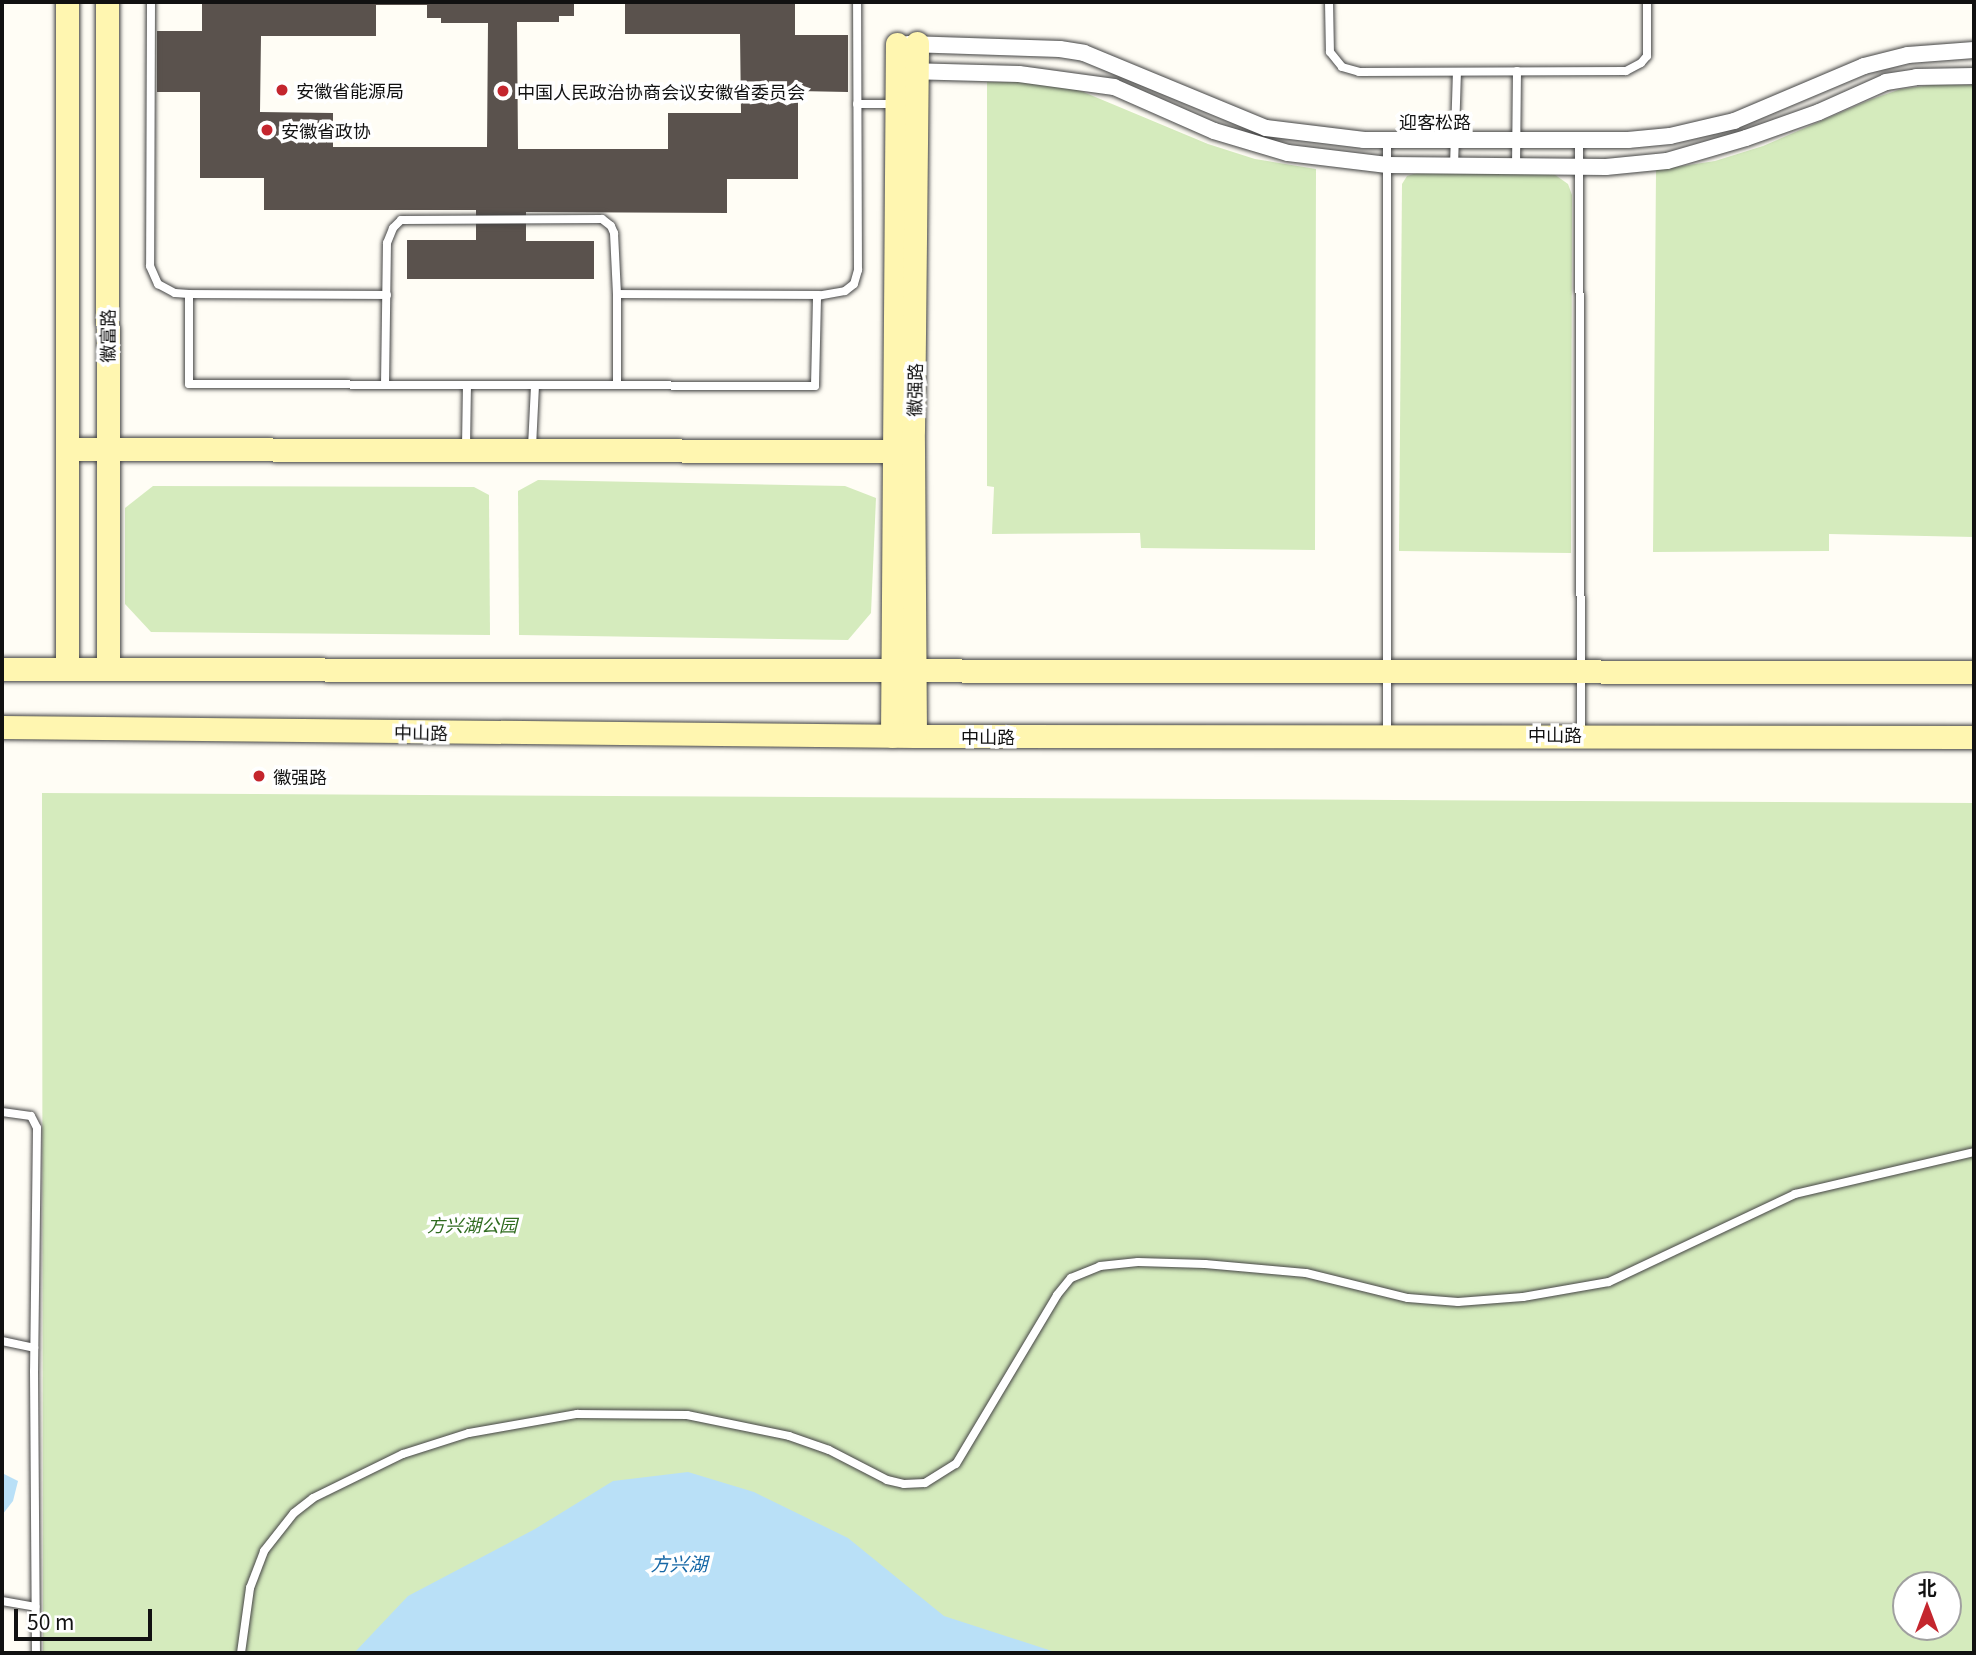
<!DOCTYPE html>
<html>
<head>
<meta charset="utf-8">
<style>
	body { margin:0 }
	#map { position:relative; width:1976px; height:1655px; overflow:hidden; background:#fffdf5; font-family:Georgia,"Noto Sans SC",serif }
	div>[style] { position:absolute }
	.green>* { inset:0; background:#d5ebbd }
	.water>* { inset:0; background:#b9e0f7 }
	.building>* { inset:0; background:#5a524d }
	.roads { filter:drop-shadow(0 0 2px #444) drop-shadow(0 0 2px #444) }
	.lane>* { height:8px; margin:-4px; padding:0 4px; transform-origin:4px; border-radius:4px; background:#fff }
	.street>* { height:16px; margin:-8px; padding:0 8px; transform-origin:8px; border-radius:8px; background:#fff }
	.secondary>* { height:23px; margin:-11.5px; padding:0 11.5px; transform-origin:11.5px; border-radius:11.5px; background:#fff6b0 }
	.dots>* { width:19px; height:19px; translate:-50% -50%; box-sizing:border-box; border:4px solid #fff; border-radius:50% }
	span { translate:-50% -50%; white-space:nowrap; text-align:center; line-height:1.15; -webkit-text-stroke:7px #fff; paint-order:stroke }
	.poi-label { font-size:18px; color:#111 }
	.left { translate:0 -50%; text-align:left }
	.street-label { font-size:18px; color:#111 }
	.park-label { font-size:18px; color:#2f6b1f; font-style:italic }
	.water-label { font-size:19px; color:#1768a6; font-style:italic }
	.frame { position:absolute; inset:0; border:4px solid #111; pointer-events:none }
	.north { position:absolute; left:1892px; top:1571px; width:70px; height:70px; box-sizing:border-box; background:#fff; border:2px solid #a0a0a0; border-radius:50%; rotate:0deg; font-size:19px; font-weight:700; line-height:28px; text-align:center; color:#111 }
	.north::after { content:''; display:block; margin:auto; width:24px; height:32px; background:#c4262e; clip-path:polygon(50% 0,100% 100%,50% 72%,0 100%) }
	.scale { position:absolute; left:14px; top:1609px; width:138px; height:32px; box-sizing:border-box; border:4px solid #111; border-top:0; padding-left:9px; font-size:21px; line-height:24px; white-space:nowrap; color:#111; -webkit-text-stroke:5px #fff; paint-order:stroke }
</style>
</head>
<body>
<div id="map">
	<div class="green">
		<div style="clip-path:polygon(987px 82px,1040px 82px,1069px 86px,1208px 144px,1255px 159px,1316px 169px,1315px 550px,1141px 548px,1140px 533px,992px 534px,994px 487px,987px 486px)"></div>
		<div style="clip-path:polygon(1931px 85px,1974px 85px,1974px 537px,1829px 534px,1829px 551px,1653px 552px,1656px 170px,1715px 161px,1763px 146px,1872px 99px,1901px 89px)"></div>
		<div style="clip-path:polygon(1551px 172px,1568px 184px,1572px 195px,1571px 553px,1399px 551px,1402px 184px,1407px 176px,1417px 173px)"></div>
		<div style="clip-path:polygon(538px 480px,845px 486px,876px 498px,871px 613px,848px 640px,519px 635px,518px 491px)"></div>
		<div style="clip-path:polygon(153px 486px,474px 487px,489px 495px,490px 635px,151px 632px,125px 604px,125px 508px)"></div>
		<div style="clip-path:polygon(evenodd,42px 793px,1974px 803px,1974px 1653px,43px 1653px,42px 793px,1906px 1585px,1948px 1585px,1948px 1627px,1906px 1627px,1906px 1585px)"></div>
	</div>
	<div class="water">
		<div style="clip-path:polygon(688px 1472px,754px 1492px,848px 1538px,944px 1616px,1058px 1653px,354px 1653px,408px 1596px,535px 1529px,613px 1481px)"></div>
		<div style="clip-path:polygon(2px 1473px,18px 1481px,13px 1501px,2px 1515px)"></div>
	</div>
	<div class="building">
		<div style="clip-path:polygon(evenodd,202px 2px,574px 2px,574px 16px,559px 16px,559px 22px,517px 22px,518px 149px,668px 149px,668px 113px,741px 113px,740px 34px,625px 34px,625px 2px,795px 2px,795px 35px,848px 35px,848px 92px,798px 91px,798px 179px,727px 179px,727px 213px,526px 212px,526px 241px,594px 241px,594px 279px,407px 279px,407px 240px,476px 240px,476px 210px,264px 210px,264px 178px,200px 178px,200px 92px,157px 92px,157px 31px,202px 31px,202px 2px,376px 5px,427px 5px,427px 18px,441px 18px,441px 23px,488px 23px,487px 147px,333px 147px,333px 113px,260px 112px,261px 36px,376px 36px,376px 5px)"></div>
	</div>
	<div class="roads">
		<div class="lane">
			<div style="left:151px;top:2px;width:264px;rotate:90.2deg"></div>
			<div style="left:150px;top:266px;width:20px;rotate:66deg"></div>
			<div style="left:158px;top:284px;width:19px;rotate:28deg"></div>
			<div style="left:175px;top:293px;width:14px;rotate:4deg"></div>
			<div style="left:189px;top:294px;width:90px;rotate:90deg"></div>
			<div style="left:189px;top:384px;width:626px;rotate:0.18deg"></div>
			<div style="left:815px;top:386px;width:90px;rotate:-88.7deg"></div>
			<div style="left:817px;top:296px;width:28px;rotate:-10deg"></div>
			<div style="left:845px;top:291px;width:11px;rotate:-38deg"></div>
			<div style="left:854px;top:284px;width:15px;rotate:-74deg"></div>
			<div style="left:858px;top:270px;width:268px;rotate:-90.2deg"></div>
			<div style="left:1329px;top:2px;width:50px;rotate:88.9deg"></div>
			<div style="left:1330px;top:52px;width:19px;rotate:51deg"></div>
			<div style="left:1342px;top:67px;width:18px;rotate:16deg"></div>
			<div style="left:1359px;top:72px;width:267px;rotate:-0.2deg"></div>
			<div style="left:1626px;top:71px;width:17px;rotate:-28deg"></div>
			<div style="left:1641px;top:63px;width:9px;rotate:-49deg"></div>
			<div style="left:1647px;top:56px;width:54px;rotate:-90deg"></div>
			<div style="left:857px;top:104px;width:37px"></div>
			<div style="left:1387px;top:140px;width:594px;rotate:90deg"></div>
			<div style="left:1579px;top:140px;width:594px;rotate:89.81deg"></div>
			<div style="left:1454px;top:166px;width:94px;rotate:-88.2deg"></div>
			<div style="left:1516px;top:166px;width:95px;rotate:-89.4deg"></div>
			<div style="left:189px;top:294px;width:198px;rotate:0.3deg"></div>
			<div style="left:385px;top:385px;width:142px;rotate:-89.2deg"></div>
			<div style="left:387px;top:243px;width:16px;rotate:-68deg"></div>
			<div style="left:393px;top:228px;width:11px;rotate:-45deg"></div>
			<div style="left:401px;top:220px;width:201px;rotate:-0.3deg"></div>
			<div style="left:602px;top:219px;width:11px;rotate:38deg"></div>
			<div style="left:611px;top:226px;width:8px;rotate:67deg"></div>
			<div style="left:614px;top:233px;width:61px;rotate:87.2deg"></div>
			<div style="left:617px;top:385px;width:91px;rotate:-90deg"></div>
			<div style="left:617px;top:294px;width:202px;rotate:0.3deg"></div>
			<div style="left:466px;top:447px;width:62px;rotate:-89.1deg"></div>
			<div style="left:532px;top:447px;width:62px;rotate:-87.2deg"></div>
			<div style="left:2px;top:1112px;width:29px;rotate:8deg"></div>
			<div style="left:31px;top:1116px;width:13px;rotate:63deg"></div>
			<div style="left:37px;top:1128px;width:243px;rotate:90.7deg"></div>
			<div style="left:34px;top:1371px;width:282px;rotate:89.6deg"></div>
			<div style="left:2px;top:1341px;width:33px;rotate:12deg"></div>
			<div style="left:2px;top:1601px;width:34px;rotate:10deg"></div>
			<div style="left:241px;top:1653px;width:66px;rotate:-82.1deg"></div>
			<div style="left:250px;top:1588px;width:40px;rotate:-69deg"></div>
			<div style="left:264px;top:1551px;width:48px;rotate:-51.7deg"></div>
			<div style="left:294px;top:1513px;width:24px;rotate:-38deg"></div>
			<div style="left:313px;top:1498px;width:100px;rotate:-26.1deg"></div>
			<div style="left:403px;top:1454px;width:69px;rotate:-17.7deg"></div>
			<div style="left:469px;top:1433px;width:110px;rotate:-10deg"></div>
			<div style="left:577px;top:1414px;width:110px;rotate:0.5deg"></div>
			<div style="left:687px;top:1415px;width:104px;rotate:11.6deg"></div>
			<div style="left:789px;top:1436px;width:42px;rotate:19.3deg"></div>
			<div style="left:829px;top:1450px;width:65px;rotate:27.3deg"></div>
			<div style="left:887px;top:1480px;width:17px;rotate:13deg"></div>
			<div style="left:904px;top:1484px;width:21px;rotate:-3deg"></div>
			<div style="left:925px;top:1483px;width:36px;rotate:-32deg"></div>
			<div style="left:956px;top:1464px;width:197px;rotate:-59.1deg"></div>
			<div style="left:1057px;top:1295px;width:22px;rotate:-51deg"></div>
			<div style="left:1071px;top:1278px;width:31px;rotate:-22deg"></div>
			<div style="left:1100px;top:1266px;width:38px;rotate:-6deg"></div>
			<div style="left:1138px;top:1262px;width:67px;rotate:1.7deg"></div>
			<div style="left:1205px;top:1264px;width:101px;rotate:5.1deg"></div>
			<div style="left:1306px;top:1273px;width:105px;rotate:13.8deg"></div>
			<div style="left:1408px;top:1298px;width:50px;rotate:4.6deg"></div>
			<div style="left:1458px;top:1302px;width:65px;rotate:-4.4deg"></div>
			<div style="left:1523px;top:1297px;width:87px;rotate:-9.9deg"></div>
			<div style="left:1609px;top:1282px;width:206px;rotate:-25.3deg"></div>
			<div style="left:1795px;top:1194px;width:184px;rotate:-13.2deg"></div>
		</div>
		<div class="street">
			<div style="left:908px;top:44px;width:152px;rotate:1.9deg"></div>
			<div style="left:1060px;top:49px;width:24px;rotate:9deg"></div>
			<div style="left:1084px;top:53px;width:197px;rotate:22.4deg"></div>
			<div style="left:1266px;top:128px;width:99px;rotate:7deg"></div>
			<div style="left:1364px;top:140px;width:264px"></div>
			<div style="left:1628px;top:140px;width:42px;rotate:-5.4deg"></div>
			<div style="left:1670px;top:136px;width:66px;rotate:-13.2deg"></div>
			<div style="left:1734px;top:121px;width:141px;rotate:-22.9deg"></div>
			<div style="left:1864px;top:66px;width:45px;rotate:-14deg"></div>
			<div style="left:1908px;top:55px;width:66px;rotate:-4.3deg"></div>
			<div style="left:907px;top:71px;width:112px;rotate:1.5deg"></div>
			<div style="left:1019px;top:74px;width:96px;rotate:7.8deg"></div>
			<div style="left:1114px;top:87px;width:109px;rotate:23.7deg"></div>
			<div style="left:1214px;top:131px;width:77px;rotate:16.6deg"></div>
			<div style="left:1288px;top:153px;width:100px;rotate:6.9deg"></div>
			<div style="left:1387px;top:165px;width:219px;rotate:0.5deg"></div>
			<div style="left:1606px;top:167px;width:61px;rotate:-5.6deg"></div>
			<div style="left:1667px;top:161px;width:82px;rotate:-16.2deg"></div>
			<div style="left:1746px;top:138px;width:77px;rotate:-19.6deg"></div>
			<div style="left:1819px;top:112px;width:73px;rotate:-24.1deg"></div>
			<div style="left:1886px;top:82px;width:30px;rotate:-9deg"></div>
			<div style="left:1916px;top:77px;width:58px;rotate:-1deg"></div>
		</div>
		<div class="secondary">
			<div style="left:67px;top:2px;width:667px;rotate:90deg"></div>
			<div style="left:107px;top:2px;width:667px;rotate:89.91deg"></div>
			<div style="left:67px;top:449px;width:846px;rotate:0.14deg"></div>
			<div style="left:2px;top:669px;width:1972px;rotate:0.09deg"></div>
			<div style="left:2px;top:727px;width:913px;rotate:0.56deg"></div>
			<div style="left:915px;top:736px;width:1059px;rotate:0.05deg"></div>
			<div style="left:892px;top:736px;width:692px;rotate:-89.59deg"></div>
			<div style="left:915px;top:736px;width:306px;rotate:-90.4deg"></div>
			<div style="left:913px;top:430px;width:387px;rotate:-89.4deg"></div>
		</div>
	</div>
	<div class="dots">
		<div style="left:282px;top:90px;background:#c4262e"></div>
		<div style="left:503px;top:91px;background:#c4262e"></div>
		<div style="left:267px;top:130px;background:#c4262e"></div>
		<div style="left:259px;top:776px;background:#c4262e"></div>
	</div>
	<div class="poi-label">
		<span class="left" style="left:296px;top:90px">安徽省能源局</span>
		<span class="left" style="left:517px;top:91px">中国人民政治协商会议安徽省委员会</span>
		<span class="left" style="left:281px;top:130px">安徽省政协</span>
		<span class="left" style="left:273px;top:776px">徽强路</span>
	</div>
	<div class="street-label">
		<span style="left:1435px;top:121px">迎客松路</span>
		<span style="left:107px;top:336px;rotate:-90deg">徽富路</span>
		<span style="left:914px;top:390px;rotate:-89deg">徽强路</span>
		<span style="left:421px;top:732px;rotate:1deg">中山路</span>
		<span style="left:1555px;top:734px">中山路</span>
		<span style="left:988px;top:736px">中山路</span>
	</div>
	<div class="park-label">
		<span style="left:472px;top:1224px">方兴湖公园</span>
	</div>
	<div class="water-label">
		<span style="left:679px;top:1563px">方兴湖</span>
	</div>
	<div class="frame"></div>
	<div class="north">北</div>
	<div class="scale">50 m</div>
</div>
</body>
</html>
